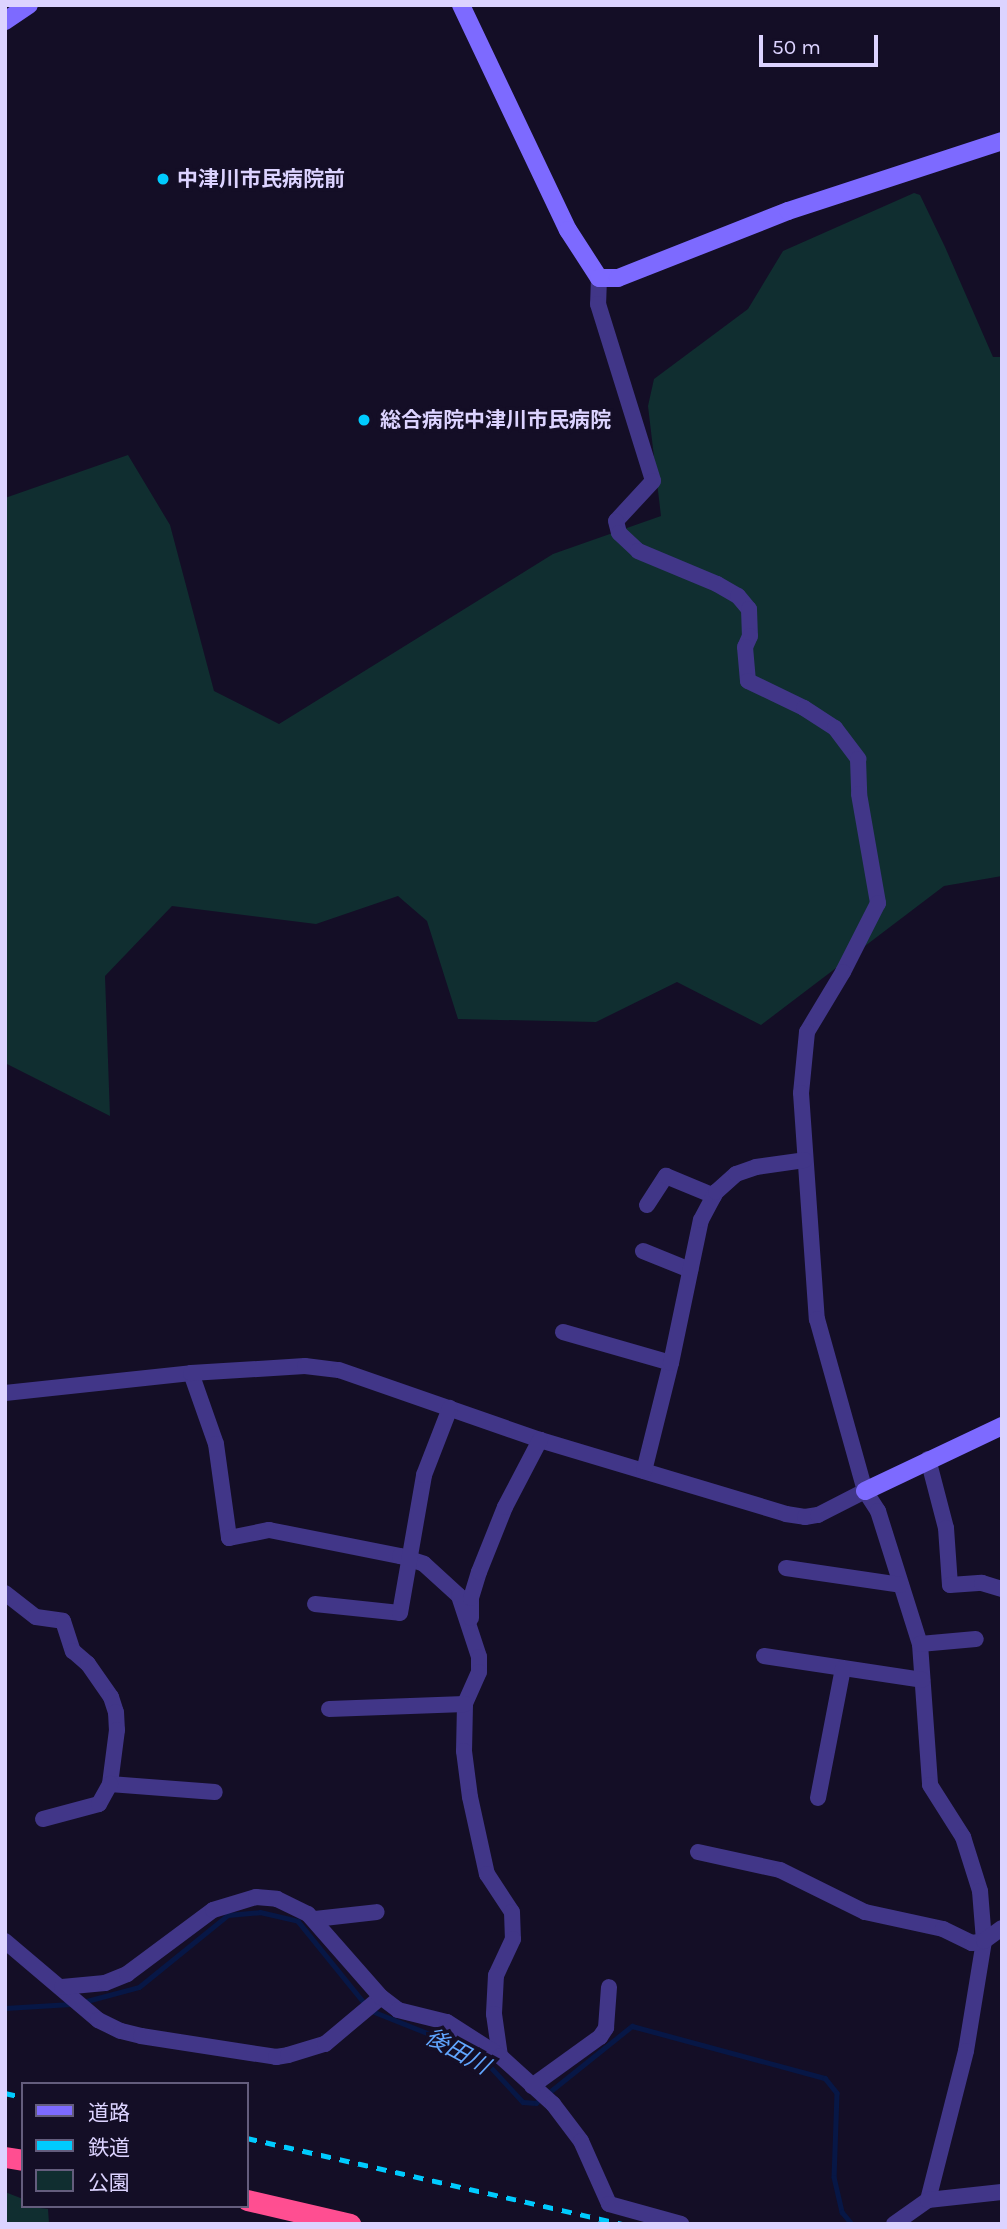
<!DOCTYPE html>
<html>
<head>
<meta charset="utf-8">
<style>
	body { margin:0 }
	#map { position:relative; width:1007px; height:2229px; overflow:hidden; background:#140e26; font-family:Karla,"Noto Sans JP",sans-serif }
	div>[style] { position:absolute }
	.green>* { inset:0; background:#102e30 }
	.stream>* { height:4.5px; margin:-2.25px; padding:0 2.25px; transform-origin:2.25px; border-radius:2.25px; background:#071746 }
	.street>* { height:16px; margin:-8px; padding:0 8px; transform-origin:8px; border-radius:8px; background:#413688 }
	.secondary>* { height:18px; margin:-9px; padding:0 9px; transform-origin:9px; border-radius:9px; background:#7d6aff }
	.highway>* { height:21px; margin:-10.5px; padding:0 10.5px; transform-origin:10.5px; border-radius:10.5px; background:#ff4e91 }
	.rail>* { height:4.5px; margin-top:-2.25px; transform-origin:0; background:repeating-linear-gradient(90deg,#00cbfe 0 10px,transparent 0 19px) }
	.dots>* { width:19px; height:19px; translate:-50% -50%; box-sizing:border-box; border:4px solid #140e26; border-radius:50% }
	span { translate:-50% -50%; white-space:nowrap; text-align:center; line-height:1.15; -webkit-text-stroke:7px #140e26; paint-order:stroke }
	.poi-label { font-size:21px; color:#dcd3ff; font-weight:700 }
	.left { translate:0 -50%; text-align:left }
	.water-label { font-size:23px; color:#61a6ff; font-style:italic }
	.frame { position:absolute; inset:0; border:7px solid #dcd3ff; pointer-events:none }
	.legend { position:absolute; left:21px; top:2082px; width:228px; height:126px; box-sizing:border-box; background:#140e26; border:2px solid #645d7d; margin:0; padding:9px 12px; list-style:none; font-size:21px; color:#dcd3ff }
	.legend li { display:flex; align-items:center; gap:14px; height:35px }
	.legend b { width:35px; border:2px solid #645d7d }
	.scale { position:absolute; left:759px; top:35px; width:119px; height:32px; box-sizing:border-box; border:4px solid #dcd3ff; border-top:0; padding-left:9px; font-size:21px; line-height:24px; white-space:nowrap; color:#dcd3ff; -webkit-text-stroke:5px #140e26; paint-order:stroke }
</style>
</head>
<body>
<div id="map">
	<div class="green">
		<div style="clip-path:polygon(914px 193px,920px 195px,945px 247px,993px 357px,1002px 357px,1002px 876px,944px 886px,761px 1025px,677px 982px,596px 1022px,458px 1019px,427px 921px,398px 896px,316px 924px,172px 906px,105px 976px,110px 1116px,5px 1063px,5px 498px,128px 455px,170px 525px,214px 691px,279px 724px,553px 554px,661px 516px,648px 406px,654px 379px,748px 309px,783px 251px)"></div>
		<div style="clip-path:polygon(5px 2192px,23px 2199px,23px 2206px,48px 2209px,49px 2223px,54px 2224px,5px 2224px)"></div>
	</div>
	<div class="stream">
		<div style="left:83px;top:2002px;width:58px;rotate:-15deg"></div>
		<div style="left:139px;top:1987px;width:114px;rotate:-39deg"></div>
		<div style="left:228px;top:1915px;width:32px;rotate:-5deg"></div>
		<div style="left:260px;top:1912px;width:39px;rotate:13deg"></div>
		<div style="left:298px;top:1921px;width:108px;rotate:51deg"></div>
		<div style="left:5px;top:2008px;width:66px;rotate:-3.5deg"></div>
		<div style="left:372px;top:2011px;width:79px;rotate:21.7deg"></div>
		<div style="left:445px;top:2040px;width:48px;rotate:28.7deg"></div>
		<div style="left:487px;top:2063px;width:53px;rotate:47.3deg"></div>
		<div style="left:523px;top:2102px;width:13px;rotate:4deg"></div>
		<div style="left:536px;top:2103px;width:6px;rotate:-45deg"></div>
		<div style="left:547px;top:2094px;width:109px;rotate:-38.7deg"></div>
		<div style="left:632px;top:2026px;width:200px;rotate:15.1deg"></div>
		<div style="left:825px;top:2078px;width:19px;rotate:51deg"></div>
		<div style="left:837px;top:2093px;width:84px;rotate:92deg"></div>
		<div style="left:834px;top:2177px;width:36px;rotate:77deg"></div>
		<div style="left:842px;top:2212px;width:16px;rotate:50deg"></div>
	</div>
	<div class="street">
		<div style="left:599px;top:278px;width:26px;rotate:92deg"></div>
		<div style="left:598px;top:304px;width:185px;rotate:72.7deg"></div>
		<div style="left:653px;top:481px;width:54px;rotate:132.8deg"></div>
		<div style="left:616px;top:521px;width:12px;rotate:76deg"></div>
		<div style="left:619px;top:533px;width:26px;rotate:43deg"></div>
		<div style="left:638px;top:551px;width:86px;rotate:22.7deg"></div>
		<div style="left:717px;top:584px;width:24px;rotate:30deg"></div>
		<div style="left:738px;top:596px;width:17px;rotate:50deg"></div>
		<div style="left:749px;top:609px;width:27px;rotate:88deg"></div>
		<div style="left:750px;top:636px;width:12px;rotate:114deg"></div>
		<div style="left:745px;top:647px;width:34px;rotate:85deg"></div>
		<div style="left:748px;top:681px;width:62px;rotate:25.7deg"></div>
		<div style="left:804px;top:708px;width:37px;rotate:33deg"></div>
		<div style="left:835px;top:728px;width:39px;rotate:53deg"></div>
		<div style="left:858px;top:759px;width:35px;rotate:88deg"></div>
		<div style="left:859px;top:794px;width:111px;rotate:80.1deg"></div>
		<div style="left:878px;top:903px;width:77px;rotate:116.9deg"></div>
		<div style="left:843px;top:972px;width:70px;rotate:121deg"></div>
		<div style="left:807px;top:1032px;width:61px;rotate:95.6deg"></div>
		<div style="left:801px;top:1093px;width:227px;rotate:86deg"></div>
		<div style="left:817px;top:1319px;width:179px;rotate:74.4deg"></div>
		<div style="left:865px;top:1491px;width:24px;rotate:57deg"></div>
		<div style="left:878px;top:1511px;width:139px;rotate:72.5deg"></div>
		<div style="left:920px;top:1644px;width:141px;rotate:85.9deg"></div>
		<div style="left:930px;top:1785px;width:62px;rotate:57.6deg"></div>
		<div style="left:963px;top:1837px;width:57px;rotate:72.5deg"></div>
		<div style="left:980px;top:1891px;width:50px;rotate:85.4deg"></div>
		<div style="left:984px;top:1941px;width:111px;rotate:99.3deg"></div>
		<div style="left:966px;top:2051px;width:154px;rotate:104.3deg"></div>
		<div style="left:647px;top:1205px;width:35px;rotate:-57deg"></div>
		<div style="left:666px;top:1176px;width:52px;rotate:22.6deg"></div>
		<div style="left:643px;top:1251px;width:51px;rotate:22deg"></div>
		<div style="left:563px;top:1332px;width:112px;rotate:16deg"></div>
		<div style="left:191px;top:1373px;width:75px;rotate:70.6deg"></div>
		<div style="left:216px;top:1444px;width:95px;rotate:82.1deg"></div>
		<div style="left:229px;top:1538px;width:41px;rotate:-11.3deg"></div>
		<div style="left:269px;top:1530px;width:134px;rotate:11.2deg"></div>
		<div style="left:400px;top:1556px;width:25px;rotate:18deg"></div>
		<div style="left:424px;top:1564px;width:47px;rotate:42.4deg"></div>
		<div style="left:459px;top:1596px;width:64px;rotate:71.8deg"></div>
		<div style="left:479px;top:1657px;width:15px;rotate:90deg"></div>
		<div style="left:479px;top:1672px;width:35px;rotate:114deg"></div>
		<div style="left:465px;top:1704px;width:47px;rotate:91.2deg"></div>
		<div style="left:464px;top:1751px;width:46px;rotate:82.6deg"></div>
		<div style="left:470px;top:1797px;width:79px;rotate:77.6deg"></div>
		<div style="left:487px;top:1874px;width:45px;rotate:56.7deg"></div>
		<div style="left:512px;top:1912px;width:27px;rotate:88deg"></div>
		<div style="left:513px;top:1939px;width:40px;rotate:115deg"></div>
		<div style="left:496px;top:1975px;width:39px;rotate:93deg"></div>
		<div style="left:494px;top:2014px;width:42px;rotate:81.9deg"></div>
		<div style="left:5px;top:1393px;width:187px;rotate:-6.1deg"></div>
		<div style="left:191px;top:1373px;width:114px;rotate:-3.5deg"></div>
		<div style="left:305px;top:1366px;width:34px;rotate:7deg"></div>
		<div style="left:339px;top:1370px;width:213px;rotate:19.2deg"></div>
		<div style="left:540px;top:1440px;width:257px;rotate:16.7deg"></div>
		<div style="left:786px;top:1514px;width:19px;rotate:9deg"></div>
		<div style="left:805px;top:1517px;width:13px;rotate:-9deg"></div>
		<div style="left:818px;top:1515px;width:53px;rotate:-27.1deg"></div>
		<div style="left:928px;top:1459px;width:71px;rotate:75.4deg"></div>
		<div style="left:946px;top:1528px;width:57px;rotate:86deg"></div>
		<div style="left:950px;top:1585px;width:32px;rotate:-4deg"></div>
		<div style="left:982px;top:1583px;width:21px;rotate:17deg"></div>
		<div style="left:644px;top:1471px;width:111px;rotate:-76deg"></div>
		<div style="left:671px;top:1363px;width:146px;rotate:-78.2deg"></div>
		<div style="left:701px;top:1220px;width:32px;rotate:-62deg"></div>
		<div style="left:716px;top:1192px;width:27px;rotate:-42deg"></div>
		<div style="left:736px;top:1174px;width:21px;rotate:-19deg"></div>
		<div style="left:756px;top:1167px;width:49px;rotate:-8.1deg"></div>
		<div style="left:786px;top:1568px;width:116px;rotate:8.4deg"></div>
		<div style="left:5px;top:1593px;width:39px;rotate:38deg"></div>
		<div style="left:36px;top:1617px;width:27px;rotate:8deg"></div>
		<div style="left:63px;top:1621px;width:32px;rotate:72deg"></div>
		<div style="left:73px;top:1651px;width:20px;rotate:41deg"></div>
		<div style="left:88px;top:1664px;width:40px;rotate:55.1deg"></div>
		<div style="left:111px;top:1697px;width:16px;rotate:72deg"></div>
		<div style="left:116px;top:1712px;width:18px;rotate:87deg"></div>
		<div style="left:117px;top:1730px;width:54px;rotate:97.4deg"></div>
		<div style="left:110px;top:1784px;width:105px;rotate:4.4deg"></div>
		<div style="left:315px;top:1604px;width:85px;rotate:6deg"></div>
		<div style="left:400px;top:1613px;width:140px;rotate:-80.1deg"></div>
		<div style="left:424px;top:1475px;width:72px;rotate:-68.8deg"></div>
		<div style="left:471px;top:1618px;width:20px;rotate:-90deg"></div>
		<div style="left:471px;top:1598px;width:27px;rotate:-73deg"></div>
		<div style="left:479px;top:1572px;width:70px;rotate:-68.2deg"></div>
		<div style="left:505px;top:1507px;width:76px;rotate:-62.4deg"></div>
		<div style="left:920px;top:1644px;width:56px;rotate:-5.1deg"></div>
		<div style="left:764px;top:1656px;width:160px;rotate:8.6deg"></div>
		<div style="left:329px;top:1709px;width:136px;rotate:-2.1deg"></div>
		<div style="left:818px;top:1798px;width:132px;rotate:-79.1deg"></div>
		<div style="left:43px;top:1819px;width:58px;rotate:-15deg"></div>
		<div style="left:99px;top:1804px;width:23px;rotate:-61deg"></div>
		<div style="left:698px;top:1852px;width:84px;rotate:12.4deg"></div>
		<div style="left:780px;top:1870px;width:95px;rotate:26.3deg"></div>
		<div style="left:865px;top:1912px;width:80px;rotate:12.3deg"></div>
		<div style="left:943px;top:1929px;width:32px;rotate:26deg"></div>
		<div style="left:972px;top:1943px;width:12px;rotate:-9deg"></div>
		<div style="left:984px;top:1941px;width:22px;rotate:-36deg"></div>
		<div style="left:315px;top:1919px;width:62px;rotate:-6.4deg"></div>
		<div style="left:5px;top:1941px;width:122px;rotate:40.3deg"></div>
		<div style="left:98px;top:2020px;width:25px;rotate:26deg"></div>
		<div style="left:121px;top:2031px;width:21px;rotate:14deg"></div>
		<div style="left:141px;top:2036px;width:137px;rotate:8.8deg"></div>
		<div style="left:276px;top:2057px;width:12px;rotate:-9deg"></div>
		<div style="left:288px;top:2055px;width:39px;rotate:-17deg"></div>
		<div style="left:325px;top:2044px;width:73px;rotate:-40deg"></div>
		<div style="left:381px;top:1997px;width:21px;rotate:37deg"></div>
		<div style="left:398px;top:2010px;width:50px;rotate:13.8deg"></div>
		<div style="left:447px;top:2022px;width:63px;rotate:32.7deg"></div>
		<div style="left:500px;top:2056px;width:72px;rotate:42.2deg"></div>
		<div style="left:553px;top:2104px;width:46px;rotate:52.9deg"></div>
		<div style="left:581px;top:2141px;width:69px;rotate:66deg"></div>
		<div style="left:609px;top:2204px;width:75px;rotate:15.5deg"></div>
		<div style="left:62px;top:1987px;width:43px;rotate:-5.3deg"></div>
		<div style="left:105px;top:1983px;width:24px;rotate:-22deg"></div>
		<div style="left:127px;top:1974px;width:107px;rotate:-36.7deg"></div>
		<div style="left:213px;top:1910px;width:45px;rotate:-16.8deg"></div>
		<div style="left:256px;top:1897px;width:21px;rotate:5deg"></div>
		<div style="left:277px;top:1899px;width:34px;rotate:26deg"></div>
		<div style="left:308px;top:1914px;width:111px;rotate:48.7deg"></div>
		<div style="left:532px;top:2086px;width:84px;rotate:-35.8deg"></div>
		<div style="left:600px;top:2037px;width:11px;rotate:-56deg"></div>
		<div style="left:606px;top:2028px;width:41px;rotate:-85.8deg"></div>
		<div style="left:894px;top:2224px;width:42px;rotate:-35.2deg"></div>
		<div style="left:928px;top:2200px;width:74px;rotate:-6.2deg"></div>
	</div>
	<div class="secondary">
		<div style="left:461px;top:5px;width:249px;rotate:64.6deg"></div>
		<div style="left:568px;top:230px;width:57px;rotate:57.1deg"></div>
		<div style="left:599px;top:278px;width:19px"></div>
		<div style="left:618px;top:278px;width:183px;rotate:-21.5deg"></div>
		<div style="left:788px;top:211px;width:225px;rotate:-18.1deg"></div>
		<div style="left:5px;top:21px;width:29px;rotate:-34deg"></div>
		<div style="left:865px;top:1491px;width:152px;rotate:-25.4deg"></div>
	</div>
	<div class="highway">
		<div style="left:5px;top:2157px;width:18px;rotate:9deg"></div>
		<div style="left:247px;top:2200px;width:106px;rotate:13.1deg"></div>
	</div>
	<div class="rail">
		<div style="left:5px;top:2093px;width:18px;rotate:13deg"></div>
		<div style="left:247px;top:2138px;width:387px;rotate:12.9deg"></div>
	</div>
	<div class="dots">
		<div style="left:163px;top:179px;background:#00cbfe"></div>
		<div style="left:364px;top:420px;background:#00cbfe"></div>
	</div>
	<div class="poi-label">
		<span class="left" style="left:177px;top:179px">中津川市民病院前</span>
		<span class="left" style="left:380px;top:420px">総合病院中津川市民病院</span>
	</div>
	<div class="water-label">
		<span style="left:457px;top:2052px;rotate:29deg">後田川</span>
	</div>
	<div class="frame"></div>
	<ul class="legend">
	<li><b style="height:9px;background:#7d6aff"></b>道路</li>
	<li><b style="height:9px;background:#00cbfe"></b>鉄道</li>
	<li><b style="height:19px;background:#102e30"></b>公園</li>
	</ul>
	<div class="scale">50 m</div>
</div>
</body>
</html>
